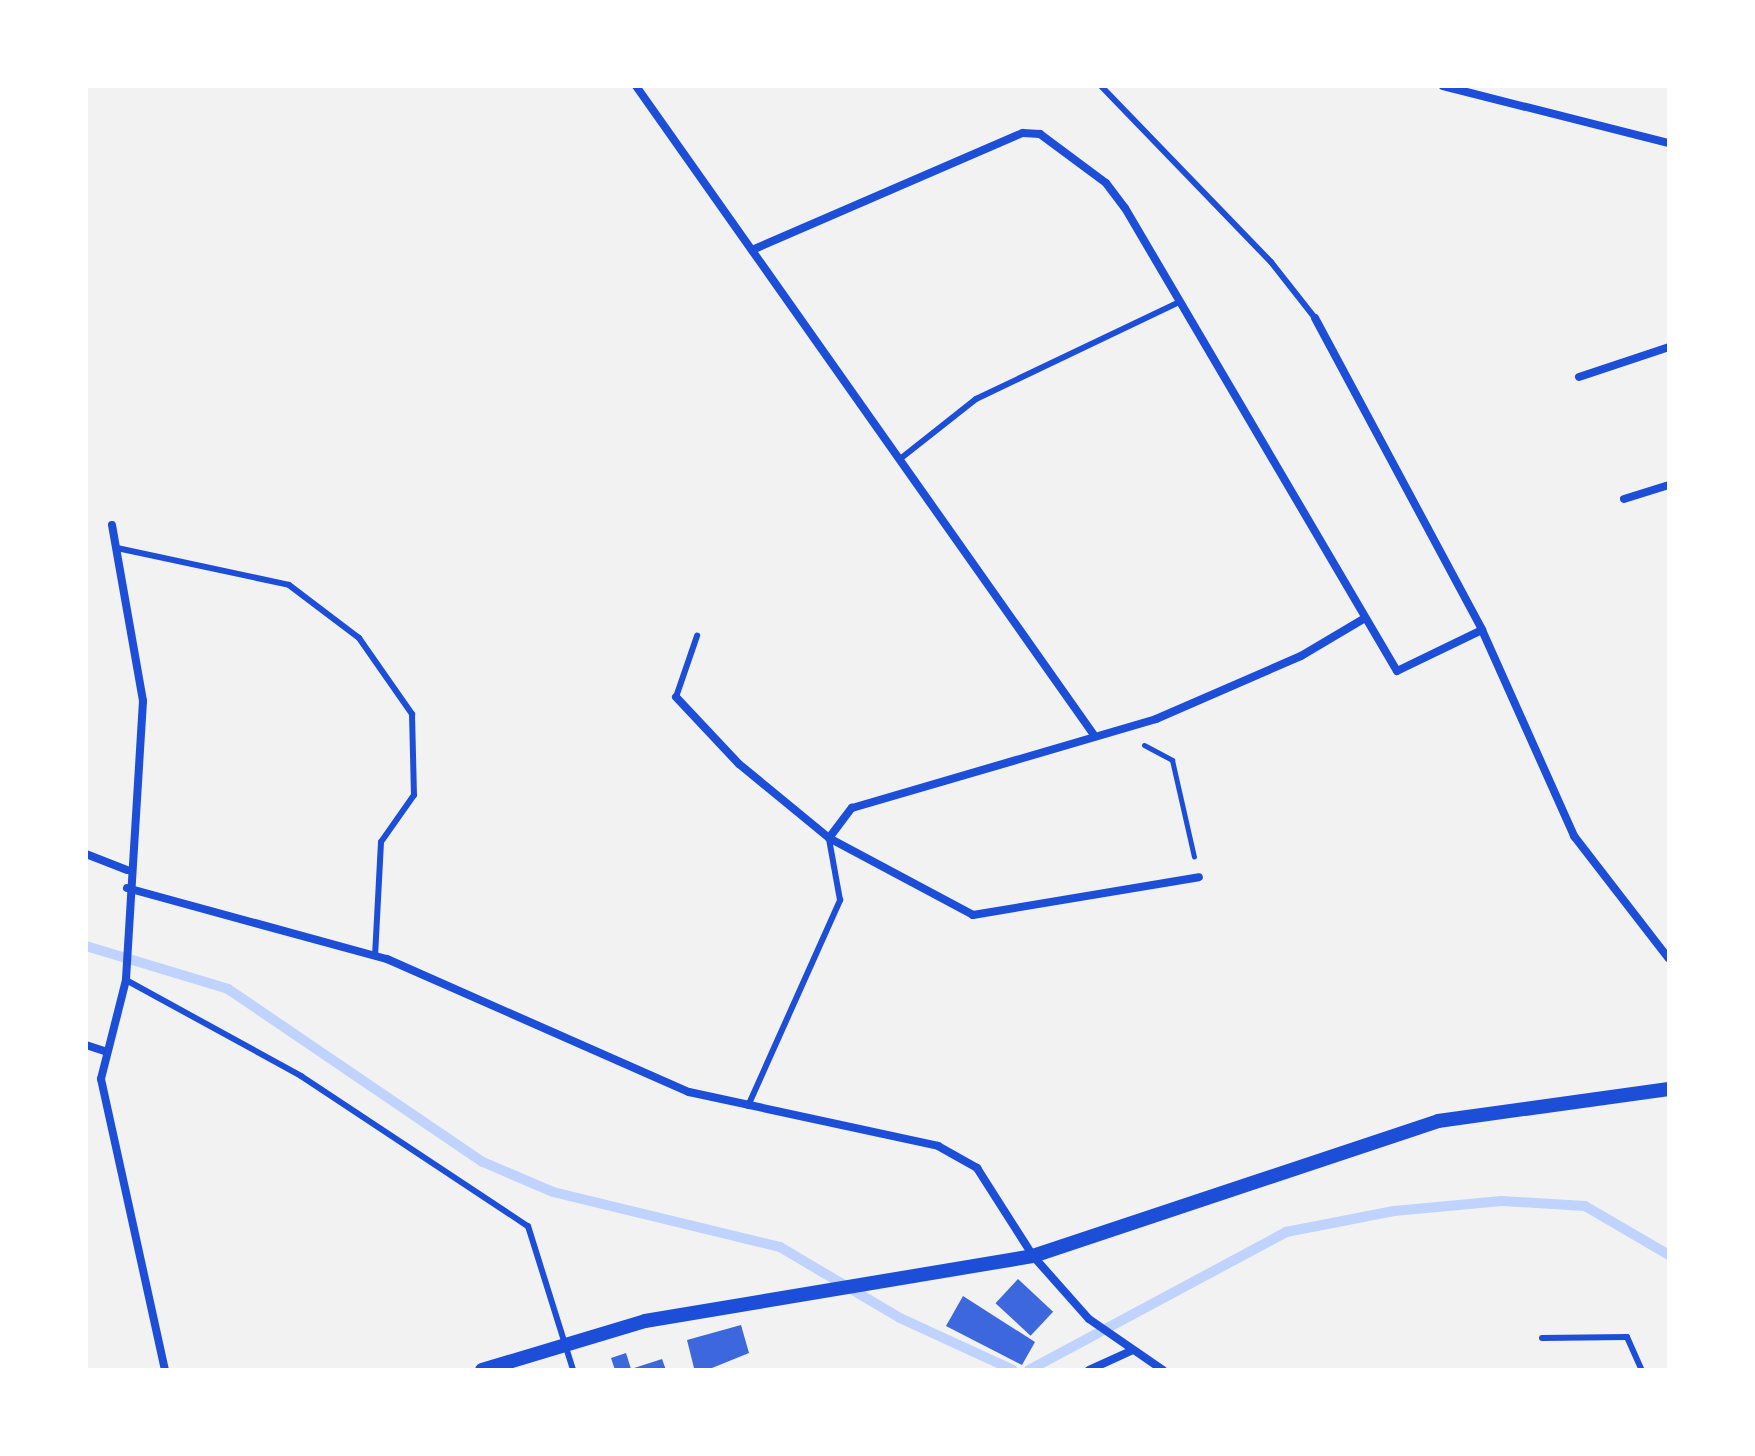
<!DOCTYPE html>
<html>
<head>
<meta charset="utf-8">
<style>
	body { margin:0 }
	#map { position:relative; width:1755px; height:1456px; overflow:hidden; background:#f2f2f2; font-family:Rubik,sans-serif }
	div>[style] { position:absolute }
	.stream>* { height:10px; margin:-5px; padding:0 5px; transform-origin:5px; border-radius:5px; background:#bfd3fe }
	.building>* { inset:0; background:#3d67dc; transform-origin:0 0 }
	.path>* { height:5px; margin:-2.5px; padding:0 2.5px; transform-origin:2.5px; border-radius:2.5px; background:#1d4ed8 }
	.service>* { height:6px; margin:-3px; padding:0 3px; transform-origin:3px; border-radius:3px; background:#1d4ed8 }
	.minor>* { height:8px; margin:-4px; padding:0 4px; transform-origin:4px; border-radius:4px; background:#1d4ed8 }
	.tertiary>* { height:14px; margin:-7px; padding:0 7px; transform-origin:7px; border-radius:7px; background:#1d4ed8 }
	span { translate:-50% -50%; white-space:nowrap; text-align:center; line-height:1.15; -webkit-text-stroke:6px #fff; paint-order:stroke }
	.frame { position:absolute; inset:0; border:88px solid #fff; pointer-events:none }
</style>
</head>
<body>
<div id="map">
	<div class="stream">
		<div style="left:86px;top:946px;width:148px;rotate:16.8deg"></div>
		<div style="left:228px;top:989px;width:308px;rotate:34.2deg"></div>
		<div style="left:483px;top:1162px;width:76px;rotate:23.2deg"></div>
		<div style="left:553px;top:1192px;width:234px;rotate:13.6deg"></div>
		<div style="left:780px;top:1247px;width:139px;rotate:30.6deg"></div>
		<div style="left:900px;top:1318px;width:124px;rotate:24.7deg"></div>
		<div style="left:1029px;top:1370px;width:292px;rotate:-28.2deg"></div>
		<div style="left:1286px;top:1232px;width:110px;rotate:-11deg"></div>
		<div style="left:1394px;top:1211px;width:108px;rotate:-5.3deg"></div>
		<div style="left:1502px;top:1201px;width:83px;rotate:3.4deg"></div>
		<div style="left:1585px;top:1206px;width:97px;rotate:30.3deg"></div>
	</div>
	<div class="building">
		<div style="left:1018px;top:1279px;width:48px;height:33px;rotate:43deg"></div>
		<div style="clip-path:polygon(963px 1296px,1035px 1342px,1022px 1365px,946px 1326px)"></div>
		<div style="clip-path:polygon(741px 1325px,749px 1353px,707px 1370px,694px 1368px,687px 1340px)"></div>
		<div style="clip-path:polygon(626px 1353px,631px 1369px,662px 1359px,666px 1370px,615px 1370px,611px 1358px)"></div>
	</div>
	<div class="path">
		<div style="left:1144px;top:745px;width:32px;rotate:28deg"></div>
		<div style="left:1172px;top:760px;width:99px;rotate:77.2deg"></div>
	</div>
	<div class="service">
		<div style="left:1101px;top:86px;width:245px;rotate:46deg"></div>
		<div style="left:1271px;top:262px;width:71px;rotate:51.8deg"></div>
		<div style="left:900px;top:459px;width:97px;rotate:-38.3deg"></div>
		<div style="left:976px;top:399px;width:225px;rotate:-25.5deg"></div>
		<div style="left:117px;top:548px;width:176px;rotate:12.1deg"></div>
		<div style="left:289px;top:585px;width:88px;rotate:37.1deg"></div>
		<div style="left:359px;top:638px;width:93px;rotate:55.1deg"></div>
		<div style="left:412px;top:714px;width:81px;rotate:88.6deg"></div>
		<div style="left:414px;top:795px;width:57px;rotate:125.1deg"></div>
		<div style="left:381px;top:842px;width:113px;rotate:93deg"></div>
		<div style="left:676px;top:697px;width:65px;rotate:-71deg"></div>
		<div style="left:126px;top:980px;width:200px;rotate:28.7deg"></div>
		<div style="left:301px;top:1076px;width:272px;rotate:33.5deg"></div>
		<div style="left:528px;top:1226px;width:151px;rotate:72.6deg"></div>
		<div style="left:748px;top:1106px;width:226px;rotate:-65.9deg"></div>
		<div style="left:840px;top:900px;width:62px;rotate:-100.2deg"></div>
		<div style="left:1542px;top:1338px;width:85px;rotate:-0.7deg"></div>
		<div style="left:1627px;top:1337px;width:36px;rotate:66deg"></div>
	</div>
	<div class="minor">
		<div style="left:636px;top:86px;width:794px;rotate:54.79deg"></div>
		<div style="left:1443px;top:86px;width:233px;rotate:14.2deg"></div>
		<div style="left:752px;top:250px;width:295px;rotate:-23.4deg"></div>
		<div style="left:1023px;top:133px;width:17px;rotate:3deg"></div>
		<div style="left:1040px;top:134px;width:82px;rotate:36.6deg"></div>
		<div style="left:1106px;top:183px;width:31px;rotate:53deg"></div>
		<div style="left:1125px;top:208px;width:537px;rotate:59.57deg"></div>
		<div style="left:1397px;top:671px;width:94px;rotate:-25.8deg"></div>
		<div style="left:1315px;top:318px;width:354px;rotate:61.8deg"></div>
		<div style="left:1482px;top:630px;width:226px;rotate:65.9deg"></div>
		<div style="left:1574px;top:836px;width:155px;rotate:52.3deg"></div>
		<div style="left:1579px;top:377px;width:95px;rotate:-18.4deg"></div>
		<div style="left:1624px;top:499px;width:47px;rotate:-17.3deg"></div>
		<div style="left:112px;top:525px;width:179px;rotate:80deg"></div>
		<div style="left:143px;top:701px;width:280px;rotate:93.5deg"></div>
		<div style="left:126px;top:980px;width:102px;rotate:104.2deg"></div>
		<div style="left:101px;top:1079px;width:298px;rotate:77.6deg"></div>
		<div style="left:676px;top:697px;width:92px;rotate:46.8deg"></div>
		<div style="left:739px;top:764px;width:117px;rotate:39.4deg"></div>
		<div style="left:829px;top:838px;width:163px;rotate:28.1deg"></div>
		<div style="left:973px;top:915px;width:229px;rotate:-9.5deg"></div>
		<div style="left:829px;top:838px;width:38px;rotate:-53deg"></div>
		<div style="left:852px;top:808px;width:317px;rotate:-16.3deg"></div>
		<div style="left:1156px;top:719px;width:158px;rotate:-23.5deg"></div>
		<div style="left:1301px;top:656px;width:74px;rotate:-30.7deg"></div>
		<div style="left:86px;top:854px;width:44px;rotate:21.3deg"></div>
		<div style="left:127px;top:888px;width:270px;rotate:15.3deg"></div>
		<div style="left:387px;top:959px;width:330px;rotate:23.8deg"></div>
		<div style="left:689px;top:1092px;width:255px;rotate:12.2deg"></div>
		<div style="left:938px;top:1146px;width:45px;rotate:29.4deg"></div>
		<div style="left:977px;top:1168px;width:104px;rotate:57.5deg"></div>
		<div style="left:1033px;top:1256px;width:84px;rotate:48.4deg"></div>
		<div style="left:1089px;top:1319px;width:90px;rotate:34.6deg"></div>
		<div style="left:86px;top:1045px;width:20px;rotate:18deg"></div>
		<div style="left:1089px;top:1370px;width:48px;rotate:-24.4deg"></div>
	</div>
	<div class="tertiary">
		<div style="left:482px;top:1370px;width:170px;rotate:-16.7deg"></div>
		<div style="left:645px;top:1321px;width:393px;rotate:-9.5deg"></div>
		<div style="left:1033px;top:1256px;width:427px;rotate:-18.4deg"></div>
		<div style="left:1438px;top:1121px;width:233px;rotate:-7.9deg"></div>
	</div>
	<div class="frame"></div>
</div>
</body>
</html>
